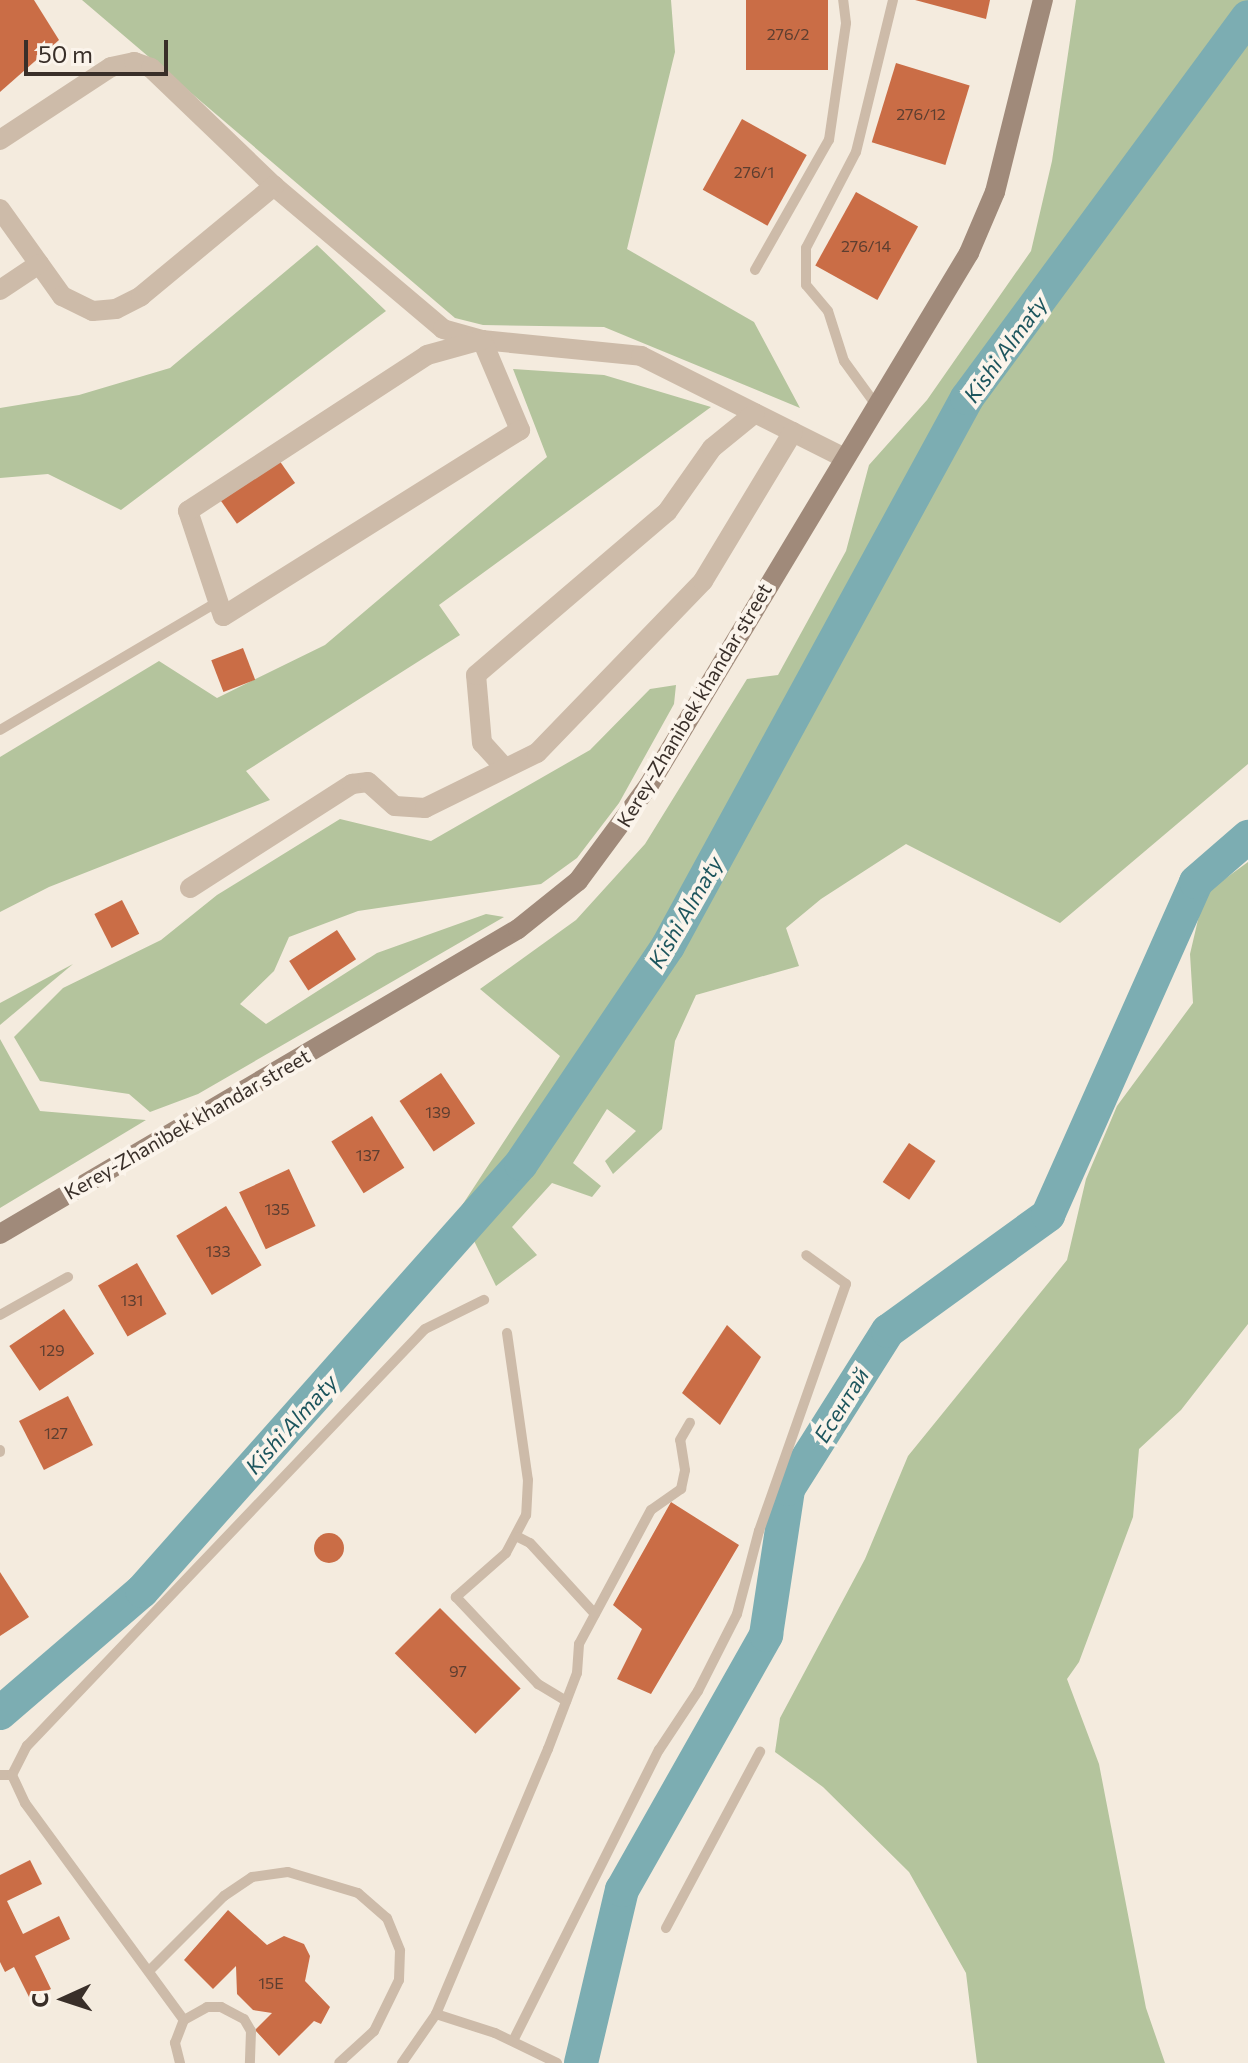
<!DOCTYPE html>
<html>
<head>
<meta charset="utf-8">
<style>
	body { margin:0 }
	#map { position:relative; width:1248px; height:2063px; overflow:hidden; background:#f4ebde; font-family:Commissioner,sans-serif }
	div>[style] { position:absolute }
	.green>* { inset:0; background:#b4c49d }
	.river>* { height:34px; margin:-17px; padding:0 17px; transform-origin:17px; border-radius:17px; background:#7cadb2 }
	.building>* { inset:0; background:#ca6d46; transform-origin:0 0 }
	.round { border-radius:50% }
	.lane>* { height:10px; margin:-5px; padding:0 5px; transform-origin:5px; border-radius:5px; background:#cdbba9 }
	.street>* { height:20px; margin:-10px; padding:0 10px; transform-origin:10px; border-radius:10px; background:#cdbba9 }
	.secondary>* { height:20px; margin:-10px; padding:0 10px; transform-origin:10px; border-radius:10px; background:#a08a7a }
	span { translate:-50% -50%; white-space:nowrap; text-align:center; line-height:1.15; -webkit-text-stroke:8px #fbf4eb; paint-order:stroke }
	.number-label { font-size:16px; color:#5d3e30 }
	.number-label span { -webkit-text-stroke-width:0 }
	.street-label { font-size:20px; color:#392f29 }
	.water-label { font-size:22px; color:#1d555d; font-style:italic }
	.north { position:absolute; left:24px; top:1959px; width:80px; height:80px; -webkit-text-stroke:6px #fbf4eb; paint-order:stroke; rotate:267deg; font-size:22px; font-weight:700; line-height:32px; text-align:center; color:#392f29 }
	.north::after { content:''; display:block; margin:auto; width:28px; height:36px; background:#392f29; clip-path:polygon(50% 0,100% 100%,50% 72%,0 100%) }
	.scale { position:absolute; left:24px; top:40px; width:144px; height:36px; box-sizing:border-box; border:4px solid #392f29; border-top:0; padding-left:10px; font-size:24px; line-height:28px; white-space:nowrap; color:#392f29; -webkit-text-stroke:6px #fbf4eb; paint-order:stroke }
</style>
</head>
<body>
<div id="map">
	<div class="green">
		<div style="clip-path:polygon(82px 0,671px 0,675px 52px,627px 249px,754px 322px,800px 408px,604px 327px,483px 325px,455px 318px)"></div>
		<div style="clip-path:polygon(1076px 0,1248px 0,1248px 764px,1060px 923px,906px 844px,821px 899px,786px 928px,799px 966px,696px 995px,675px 1041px,662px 1129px,613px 1174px,605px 1161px,636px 1131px,607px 1109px,573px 1163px,601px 1186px,592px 1197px,552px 1183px,512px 1227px,537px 1255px,496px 1286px,459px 1210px,560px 1056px,480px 989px,576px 920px,645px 844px,747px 679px,778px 675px,846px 551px,869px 465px,927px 400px,1031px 251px,1052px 161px)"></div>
		<div style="clip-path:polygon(317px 245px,386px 311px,121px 510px,48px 474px,0 478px,0 408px,79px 395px,170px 368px)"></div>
		<div style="clip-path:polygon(513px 369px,604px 375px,711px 407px,439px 605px,460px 635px,246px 771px,270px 800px,49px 887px,0 912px,0 757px,159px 661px,217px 698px,325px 645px,547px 457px)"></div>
		<div style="clip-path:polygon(676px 685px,674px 704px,619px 803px,577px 858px,541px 884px,358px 911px,289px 937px,274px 971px,240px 1004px,266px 1024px,377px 953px,486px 914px,504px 917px,198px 1094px,150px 1112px,129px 1094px,40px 1081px,14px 1037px,63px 988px,161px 940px,217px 895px,340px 819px,431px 841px,590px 750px,650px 689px)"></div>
		<div style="clip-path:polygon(1248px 862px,1248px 1324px,1181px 1410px,1139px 1449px,1133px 1517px,1079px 1662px,1067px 1679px,1099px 1764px,1146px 2008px,1165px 2063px,977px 2063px,966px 1973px,909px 1872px,823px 1787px,775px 1752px,780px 1718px,865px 1559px,908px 1456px,1067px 1260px,1086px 1179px,1117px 1106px,1193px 1003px,1190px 954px,1204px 894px)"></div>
		<div style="clip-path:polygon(73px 964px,0 1025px,0 1003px)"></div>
		<div style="clip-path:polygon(0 1039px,40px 1111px,146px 1120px,0 1208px)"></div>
	</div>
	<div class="river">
		<div style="left:0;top:1713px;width:187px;rotate:-40.7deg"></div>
		<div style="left:142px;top:1591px;width:571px;rotate:-48.41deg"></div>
		<div style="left:521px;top:1164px;width:263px;rotate:-56deg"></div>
		<div style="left:668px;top:946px;width:624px;rotate:-61.38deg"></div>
		<div style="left:967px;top:398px;width:473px;rotate:-53.6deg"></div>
		<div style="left:581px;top:2063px;width:178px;rotate:-76.7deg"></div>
		<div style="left:622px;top:1890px;width:293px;rotate:-60.5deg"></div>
		<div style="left:766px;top:1635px;width:148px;rotate:-81.4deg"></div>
		<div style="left:788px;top:1489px;width:187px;rotate:-57.7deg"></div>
		<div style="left:888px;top:1331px;width:198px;rotate:-35.9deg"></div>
		<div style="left:1048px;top:1215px;width:364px;rotate:-66deg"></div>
		<div style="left:1196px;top:882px;width:69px;rotate:-40.9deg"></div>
	</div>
	<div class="building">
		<div style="clip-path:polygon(0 0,34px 0,59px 40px,0 92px)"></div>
		<div style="left:746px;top:0;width:82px;height:70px"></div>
		<div style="clip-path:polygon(915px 0,990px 0,986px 19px)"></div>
		<div style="left:896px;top:63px;width:77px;height:83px;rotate:17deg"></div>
		<div style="left:742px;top:119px;width:74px;height:81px;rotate:29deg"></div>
		<div style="left:856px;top:192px;width:71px;height:84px;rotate:29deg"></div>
		<div style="left:279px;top:460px;width:28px;height:71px;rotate:55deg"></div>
		<div style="left:243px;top:648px;width:34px;height:34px;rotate:69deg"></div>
		<div style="left:122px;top:900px;width:38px;height:31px;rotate:63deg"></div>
		<div style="left:337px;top:930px;width:35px;height:57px;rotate:57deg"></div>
		<div style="left:441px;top:1073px;width:61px;height:50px;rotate:56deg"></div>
		<div style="left:372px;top:1116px;width:61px;height:48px;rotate:58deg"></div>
		<div style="left:909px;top:1143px;width:32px;height:47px;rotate:34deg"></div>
		<div style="left:289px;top:1169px;width:63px;height:55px;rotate:65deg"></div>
		<div style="left:226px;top:1206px;width:69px;height:58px;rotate:59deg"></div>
		<div style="left:137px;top:1263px;width:59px;height:45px;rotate:60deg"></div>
		<div style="left:64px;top:1309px;width:54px;height:66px;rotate:56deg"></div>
		<div style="clip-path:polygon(727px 1325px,761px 1357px,720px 1425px,682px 1393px)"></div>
		<div style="left:68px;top:1396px;width:55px;height:55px;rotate:63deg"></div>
		<div style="clip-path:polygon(671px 1502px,739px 1545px,651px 1694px,617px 1679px,642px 1629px,613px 1605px)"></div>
		<div class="round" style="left:314px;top:1533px;width:30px;height:30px"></div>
		<div style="clip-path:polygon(0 1572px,29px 1617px,0 1636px)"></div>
		<div style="left:440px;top:1608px;width:114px;height:64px;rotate:45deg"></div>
		<div style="clip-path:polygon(30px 1860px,42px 1884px,7px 1901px,23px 1934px,59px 1916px,70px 1939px,35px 1956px,51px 1989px,30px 1999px,14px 1967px,5px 1972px,0 1962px,0 1875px)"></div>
		<div style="clip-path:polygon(228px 1910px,267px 1945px,284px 1936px,304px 1944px,310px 1956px,305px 1981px,330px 2007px,321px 2024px,314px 2021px,279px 2056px,255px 2030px,272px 2013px,253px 2010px,237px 1994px,236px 1966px,213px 1989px,184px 1960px)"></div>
	</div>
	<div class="lane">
		<div style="left:755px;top:270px;width:150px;rotate:-60.4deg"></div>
		<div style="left:829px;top:140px;width:118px;rotate:-81.7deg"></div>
		<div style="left:846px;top:23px;width:23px;rotate:-97deg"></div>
		<div style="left:876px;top:405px;width:54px;rotate:-126deg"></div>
		<div style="left:844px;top:361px;width:52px;rotate:-107.7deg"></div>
		<div style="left:828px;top:311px;width:34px;rotate:-130deg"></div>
		<div style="left:806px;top:285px;width:37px;rotate:-90deg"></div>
		<div style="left:806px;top:248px;width:108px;rotate:-62.5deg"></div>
		<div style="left:856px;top:152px;width:156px;rotate:-76.3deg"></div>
		<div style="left:0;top:730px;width:254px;rotate:-30.5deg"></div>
		<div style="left:0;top:1315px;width:78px;rotate:-29.2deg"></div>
		<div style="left:507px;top:1333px;width:148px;rotate:81.9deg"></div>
		<div style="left:528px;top:1480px;width:35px;rotate:93deg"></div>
		<div style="left:526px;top:1515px;width:43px;rotate:117.8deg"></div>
		<div style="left:506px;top:1553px;width:67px;rotate:138.7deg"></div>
		<div style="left:456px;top:1597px;width:120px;rotate:46.7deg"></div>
		<div style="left:538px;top:1684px;width:33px;rotate:31deg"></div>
		<div style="left:0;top:1450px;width:2px;rotate:90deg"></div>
		<div style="left:518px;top:1537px;width:13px;rotate:27deg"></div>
		<div style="left:530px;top:1543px;width:96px;rotate:47.5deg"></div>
		<div style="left:0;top:1775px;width:12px"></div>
		<div style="left:12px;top:1775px;width:33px;rotate:-63deg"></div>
		<div style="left:27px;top:1746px;width:576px;rotate:-46.34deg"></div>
		<div style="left:425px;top:1329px;width:66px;rotate:-26.2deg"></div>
		<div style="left:12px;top:1775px;width:31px;rotate:65deg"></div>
		<div style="left:25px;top:1803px;width:269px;rotate:53.8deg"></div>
		<div style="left:666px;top:1928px;width:200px;rotate:-61.9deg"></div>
		<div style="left:150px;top:1970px;width:105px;rotate:-45deg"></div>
		<div style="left:224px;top:1896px;width:34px;rotate:-34deg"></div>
		<div style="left:252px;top:1877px;width:36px;rotate:-8deg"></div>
		<div style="left:288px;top:1872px;width:73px;rotate:16.7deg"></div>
		<div style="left:358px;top:1893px;width:38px;rotate:41deg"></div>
		<div style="left:387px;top:1918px;width:35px;rotate:68deg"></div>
		<div style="left:400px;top:1951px;width:29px;rotate:92deg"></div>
		<div style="left:399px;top:1980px;width:57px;rotate:116.1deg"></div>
		<div style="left:374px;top:2031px;width:47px;rotate:137.6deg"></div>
		<div style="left:436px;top:2014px;width:288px;rotate:-67.1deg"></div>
		<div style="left:548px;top:1749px;width:81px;rotate:-69.1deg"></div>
		<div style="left:577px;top:1673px;width:29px;rotate:-86deg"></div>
		<div style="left:579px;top:1644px;width:152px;rotate:-61.8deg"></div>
		<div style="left:651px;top:1510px;width:37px;rotate:-35deg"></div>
		<div style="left:681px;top:1489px;width:19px;rotate:-78deg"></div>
		<div style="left:685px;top:1470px;width:30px;rotate:-99deg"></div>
		<div style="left:680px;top:1440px;width:20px;rotate:-60deg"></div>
		<div style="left:513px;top:2041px;width:326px;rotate:-63.4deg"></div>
		<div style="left:659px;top:1750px;width:71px;rotate:-56.5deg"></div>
		<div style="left:698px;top:1691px;width:86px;rotate:-63.1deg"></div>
		<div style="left:737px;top:1614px;width:86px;rotate:-75.2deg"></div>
		<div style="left:759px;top:1531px;width:262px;rotate:-70.6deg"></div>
		<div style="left:846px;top:1284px;width:49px;rotate:-144.1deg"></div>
		<div style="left:180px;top:2063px;width:21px;rotate:-104deg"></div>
		<div style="left:175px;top:2043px;width:25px;rotate:-69deg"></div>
		<div style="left:184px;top:2020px;width:26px;rotate:-29deg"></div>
		<div style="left:207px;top:2007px;width:14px"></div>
		<div style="left:221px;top:2007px;width:26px;rotate:28deg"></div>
		<div style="left:244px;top:2019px;width:14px;rotate:60deg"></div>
		<div style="left:251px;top:2031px;width:32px;rotate:92deg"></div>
		<div style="left:402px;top:2063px;width:60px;rotate:-55.2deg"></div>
		<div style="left:436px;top:2014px;width:62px;rotate:17.9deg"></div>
		<div style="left:495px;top:2033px;width:69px;rotate:25.8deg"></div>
	</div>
	<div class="street">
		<div style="left:0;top:140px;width:133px;rotate:-33.3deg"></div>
		<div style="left:111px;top:67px;width:24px;rotate:-12deg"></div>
		<div style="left:134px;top:62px;width:18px;rotate:19deg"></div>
		<div style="left:151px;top:68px;width:170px;rotate:43.8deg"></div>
		<div style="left:274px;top:186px;width:221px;rotate:40.2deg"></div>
		<div style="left:443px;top:329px;width:41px;rotate:15.8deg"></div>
		<div style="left:482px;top:340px;width:160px;rotate:5.7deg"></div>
		<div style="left:641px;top:356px;width:226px;rotate:26.6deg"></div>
		<div style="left:0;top:209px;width:107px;rotate:54.5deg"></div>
		<div style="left:62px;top:296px;width:34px;rotate:26deg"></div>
		<div style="left:93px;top:311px;width:23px;rotate:-5deg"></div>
		<div style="left:116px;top:309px;width:28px;rotate:-27deg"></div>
		<div style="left:141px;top:296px;width:173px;rotate:-39.6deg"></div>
		<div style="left:0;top:290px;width:47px;rotate:-33.7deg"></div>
		<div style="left:482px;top:340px;width:98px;rotate:67.1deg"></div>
		<div style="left:520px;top:430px;width:350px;rotate:147.9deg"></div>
		<div style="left:223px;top:616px;width:111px;rotate:-108.4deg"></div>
		<div style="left:188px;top:511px;width:285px;rotate:-33.1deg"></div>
		<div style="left:427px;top:355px;width:57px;rotate:-15.3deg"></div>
		<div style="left:503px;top:766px;width:31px;rotate:-132deg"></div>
		<div style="left:482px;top:743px;width:68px;rotate:-95deg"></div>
		<div style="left:476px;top:675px;width:251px;rotate:-40.5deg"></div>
		<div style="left:667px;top:512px;width:78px;rotate:-54.9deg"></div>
		<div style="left:712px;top:448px;width:55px;rotate:-39.1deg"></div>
		<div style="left:190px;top:888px;width:193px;rotate:-32.7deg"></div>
		<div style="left:352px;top:784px;width:16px;rotate:-7deg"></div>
		<div style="left:368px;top:782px;width:36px;rotate:42deg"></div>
		<div style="left:395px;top:806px;width:30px;rotate:4deg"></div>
		<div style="left:425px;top:808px;width:125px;rotate:-26.2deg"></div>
		<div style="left:537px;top:753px;width:239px;rotate:-46deg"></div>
		<div style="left:703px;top:581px;width:174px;rotate:-58.9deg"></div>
	</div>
	<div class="secondary">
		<div style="left:0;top:1234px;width:601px;rotate:-30.49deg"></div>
		<div style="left:518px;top:929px;width:77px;rotate:-38.7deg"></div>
		<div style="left:578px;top:881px;width:119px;rotate:-53.5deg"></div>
		<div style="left:649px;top:785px;width:621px;rotate:-58.97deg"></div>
		<div style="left:969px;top:253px;width:66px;rotate:-66.9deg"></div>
		<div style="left:995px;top:192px;width:198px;rotate:-76deg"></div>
	</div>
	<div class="number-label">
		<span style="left:788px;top:34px">276/2</span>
		<span style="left:921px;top:114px">276/12</span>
		<span style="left:754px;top:172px">276/1</span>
		<span style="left:866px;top:246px">276/14</span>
		<span style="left:438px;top:1112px">139</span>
		<span style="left:368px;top:1155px">137</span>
		<span style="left:277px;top:1209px">135</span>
		<span style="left:218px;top:1251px">133</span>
		<span style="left:132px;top:1300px">131</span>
		<span style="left:52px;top:1350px">129</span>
		<span style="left:56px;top:1433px">127</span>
		<span style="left:458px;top:1671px">97</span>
		<span style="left:271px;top:1983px">15Е</span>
	</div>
	<div class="street-label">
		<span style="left:694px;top:705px;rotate:-59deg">Kerey-Zhanibek khandar street</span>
		<span style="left:187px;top:1124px;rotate:-30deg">Kerey-Zhanibek khandar street</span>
	</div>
	<div class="water-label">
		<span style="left:1005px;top:349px;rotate:-54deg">Kіshі Almaty</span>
		<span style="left:685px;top:912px;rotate:-60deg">Kіshі Almaty</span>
		<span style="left:841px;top:1405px;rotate:-58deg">Есентай</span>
		<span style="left:291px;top:1424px;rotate:-48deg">Kіshі Almaty</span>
	</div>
	<div class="north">С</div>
	<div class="scale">50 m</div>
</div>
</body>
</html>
